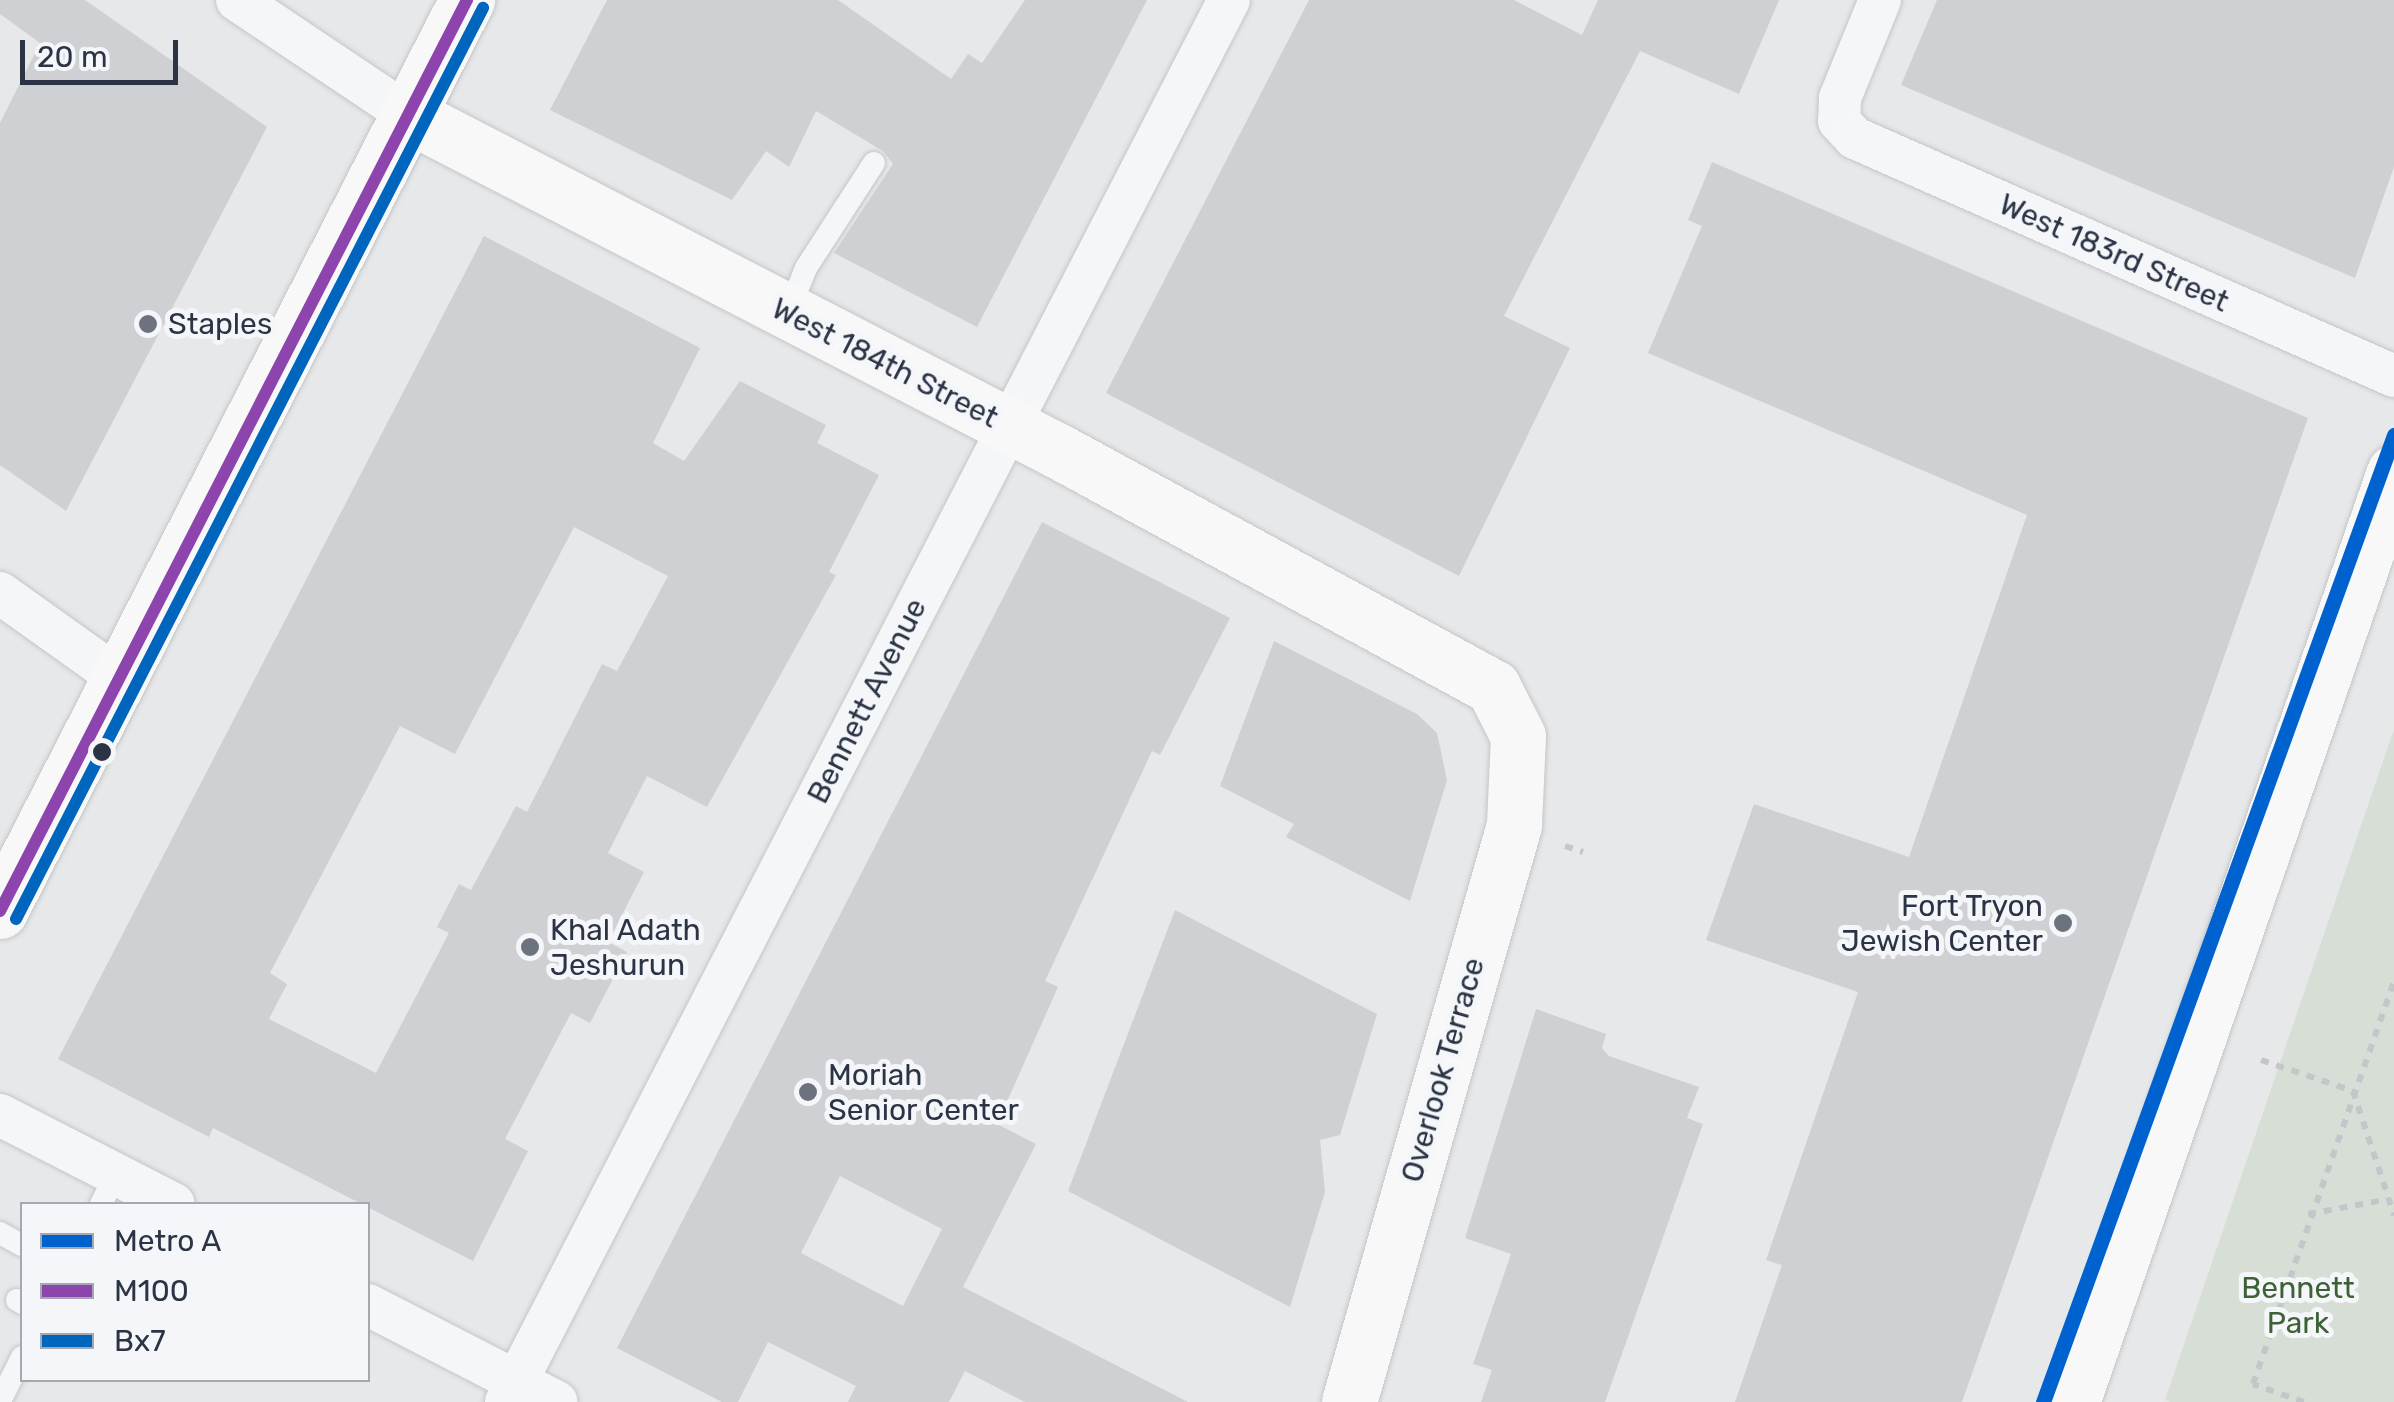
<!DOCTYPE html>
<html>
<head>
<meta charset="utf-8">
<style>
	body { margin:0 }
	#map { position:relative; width:2394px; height:1402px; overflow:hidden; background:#e6e8ea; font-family:Rubik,sans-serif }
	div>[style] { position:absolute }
	.green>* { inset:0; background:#d6ded6 }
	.building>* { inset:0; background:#ced0d3 }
	.path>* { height:6px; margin-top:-3px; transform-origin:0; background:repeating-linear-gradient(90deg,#c5c6ca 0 8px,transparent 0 16px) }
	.roads { filter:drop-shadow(0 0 2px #c4c6c8) drop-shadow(0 0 2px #c4c6c8) }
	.lane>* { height:22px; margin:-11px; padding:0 11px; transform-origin:11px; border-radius:11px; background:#f5f6f7 }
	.street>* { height:42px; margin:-21px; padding:0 21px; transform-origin:21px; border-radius:21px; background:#f5f6f7 }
	.secondary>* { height:55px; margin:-27.5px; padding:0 27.5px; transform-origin:27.5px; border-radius:27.5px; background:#f8f8f8 }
	.primary>* { height:55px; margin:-27.5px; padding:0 27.5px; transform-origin:27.5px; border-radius:27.5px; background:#f8f8f8 }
	.bus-1>* { height:12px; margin:-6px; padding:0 6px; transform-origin:6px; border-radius:6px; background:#8e44ad }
	.bus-2>* { height:12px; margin:-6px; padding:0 6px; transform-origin:6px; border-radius:6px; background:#0065bd }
	.metro-1>* { height:15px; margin:-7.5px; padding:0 7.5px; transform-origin:7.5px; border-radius:7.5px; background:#0062cf }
	.dots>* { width:28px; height:28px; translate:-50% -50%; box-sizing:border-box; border:5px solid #f4f6f9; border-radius:50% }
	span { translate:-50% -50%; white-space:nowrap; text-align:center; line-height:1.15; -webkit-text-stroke:10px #f4f6f9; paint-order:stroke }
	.street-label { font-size:30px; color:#2b3445 }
	.poi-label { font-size:30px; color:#2b3445 }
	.left { translate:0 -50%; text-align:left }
	.right { translate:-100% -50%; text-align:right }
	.park-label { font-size:30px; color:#3f6138 }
	.legend { position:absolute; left:20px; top:1202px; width:350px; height:180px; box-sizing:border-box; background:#f4f6f9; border:2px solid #a4a8b1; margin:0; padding:12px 18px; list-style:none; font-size:30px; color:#2b3445 }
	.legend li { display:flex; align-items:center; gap:20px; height:50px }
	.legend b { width:50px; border:2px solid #a4a8b1 }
	.scale { position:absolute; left:20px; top:40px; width:158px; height:45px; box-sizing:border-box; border:5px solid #2b3445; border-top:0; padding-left:12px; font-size:30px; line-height:35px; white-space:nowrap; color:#2b3445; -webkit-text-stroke:8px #f4f6f9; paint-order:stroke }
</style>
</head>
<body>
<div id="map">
	<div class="green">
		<div style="clip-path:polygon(2394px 729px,2394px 1402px,2171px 1402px,2165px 1400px)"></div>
	</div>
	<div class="building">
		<div style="clip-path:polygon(0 0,85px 0,267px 127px,66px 511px,0 465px,0 123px,40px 43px,0 14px)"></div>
		<div style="clip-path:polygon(607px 0,838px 0,951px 79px,968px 54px,982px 63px,1025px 0,1147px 0,977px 327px,834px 253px,893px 164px,883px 151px,816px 111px,789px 167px,766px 151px,732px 200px,550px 110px)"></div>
		<div style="clip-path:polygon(1309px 0,1514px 0,1582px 35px,1598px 0,1779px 0,1739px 94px,1640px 51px,1504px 316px,1570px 348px,1459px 576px,1106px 393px)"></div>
		<div style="clip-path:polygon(1937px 0,2394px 0,2394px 167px,2355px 278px,1901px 85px)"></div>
		<div style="clip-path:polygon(1712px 162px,2308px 418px,1962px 1402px,1735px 1402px,1782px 1265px,1766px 1260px,1858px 992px,1706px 940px,1754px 804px,1909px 857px,2027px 515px,1648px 353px,1702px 226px,1688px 220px)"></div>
		<div style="clip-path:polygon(evenodd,484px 236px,700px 348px,653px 443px,684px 461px,740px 381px,826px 425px,817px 443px,879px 475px,829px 572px,836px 575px,707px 807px,647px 776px,608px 853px,644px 872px,608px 942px,627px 952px,590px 1023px,571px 1013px,505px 1139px,528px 1151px,473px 1261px,213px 1128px,209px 1137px,58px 1059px,484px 236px,574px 527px,668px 576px,617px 671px,602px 664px,527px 812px,516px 806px,471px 890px,459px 884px,437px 927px,449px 933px,376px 1073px,269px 1019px,287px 984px,270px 973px,400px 726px,455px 754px,574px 527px)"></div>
		<div style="clip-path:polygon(evenodd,1042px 522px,1230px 618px,1160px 755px,1152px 751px,1045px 981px,1058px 987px,997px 1124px,1036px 1144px,963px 1287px,1188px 1402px,1025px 1402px,965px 1371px,949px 1402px,848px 1402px,856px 1386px,768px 1342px,738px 1402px,722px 1402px,617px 1348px,1042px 522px,840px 1176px,942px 1229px,903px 1306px,801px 1253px,840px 1176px)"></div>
		<div style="clip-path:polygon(1274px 641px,1417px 714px,1437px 733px,1447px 780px,1410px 901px,1286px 837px,1294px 824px,1220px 786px)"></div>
		<div style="clip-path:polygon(1175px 910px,1377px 1014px,1340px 1135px,1320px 1140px,1325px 1192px,1290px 1307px,1068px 1191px)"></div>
		<div style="clip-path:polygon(1536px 1009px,1606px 1034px,1602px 1048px,1609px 1056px,1699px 1087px,1687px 1118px,1703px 1124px,1605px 1402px,1481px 1402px,1492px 1370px,1473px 1364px,1511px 1254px,1465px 1238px)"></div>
	</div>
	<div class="path">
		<div style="left:1565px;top:846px;width:19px;rotate:18deg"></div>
		<div style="left:2261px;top:1060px;width:97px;rotate:18.6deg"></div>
		<div style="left:2353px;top:1091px;width:131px;rotate:71.7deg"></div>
		<div style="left:2308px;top:1214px;width:77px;rotate:-10.4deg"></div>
		<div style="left:2304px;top:1402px;width:54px;rotate:-160.6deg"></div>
		<div style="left:2253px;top:1384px;width:426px;rotate:-70.7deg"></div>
	</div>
	<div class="roads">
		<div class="lane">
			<div style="left:788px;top:313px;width:48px;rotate:-68.2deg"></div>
			<div style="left:806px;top:268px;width:125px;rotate:-57.1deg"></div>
			<div style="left:101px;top:1204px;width:33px;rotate:-63deg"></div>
			<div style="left:0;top:1233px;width:25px;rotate:29deg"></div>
			<div style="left:17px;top:1300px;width:6px;rotate:31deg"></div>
			<div style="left:0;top:1401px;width:49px;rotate:-63.4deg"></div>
		</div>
		<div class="street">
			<div style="left:237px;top:0;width:208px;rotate:33.8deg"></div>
			<div style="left:1880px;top:0;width:106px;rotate:112.2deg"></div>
			<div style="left:1840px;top:98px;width:23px;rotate:92deg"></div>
			<div style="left:1839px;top:121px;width:23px;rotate:47deg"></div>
			<div style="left:1855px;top:138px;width:589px;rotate:23.82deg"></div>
			<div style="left:0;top:593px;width:146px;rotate:35.5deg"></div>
			<div style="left:0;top:1115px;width:195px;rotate:27.1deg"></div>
			<div style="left:368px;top:1305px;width:212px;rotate:27.2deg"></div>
			<div style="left:506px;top:1402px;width:1577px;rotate:-62.72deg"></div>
		</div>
		<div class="secondary">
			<div style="left:410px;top:116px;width:732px;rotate:27.34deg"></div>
			<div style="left:1060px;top:452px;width:493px;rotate:28.5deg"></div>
			<div style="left:1493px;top:687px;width:55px;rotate:63deg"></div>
			<div style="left:1518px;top:736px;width:89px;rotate:92.6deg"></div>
			<div style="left:1514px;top:825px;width:600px;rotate:105.96deg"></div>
			<div style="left:2072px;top:1402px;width:984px;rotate:-70.9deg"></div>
		</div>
		<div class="primary">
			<div style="left:0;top:911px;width:1024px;rotate:-62.86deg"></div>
		</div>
	</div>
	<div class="bus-1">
		<div style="left:0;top:911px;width:1024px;rotate:-62.86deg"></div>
	</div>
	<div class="bus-2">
		<div style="left:16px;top:919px;width:1024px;rotate:-62.86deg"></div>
	</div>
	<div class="metro-1">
		<div style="left:2043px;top:1402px;width:1029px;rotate:-70.05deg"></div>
	</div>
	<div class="dots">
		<div style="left:148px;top:324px;background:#6c737f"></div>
		<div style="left:102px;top:752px;background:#2b3445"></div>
		<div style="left:2063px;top:923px;background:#6c737f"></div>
		<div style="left:530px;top:947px;background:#6c737f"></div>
		<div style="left:808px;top:1092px;background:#6c737f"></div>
	</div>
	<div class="street-label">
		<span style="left:2114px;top:253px;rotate:24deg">West 183rd Street</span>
		<span style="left:885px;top:363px;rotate:27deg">West 184th Street</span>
		<span style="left:867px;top:701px;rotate:-63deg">Bennett Avenue</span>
		<span style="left:1443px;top:1070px;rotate:-74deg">Overlook Terrace</span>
	</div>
	<div class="poi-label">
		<span class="left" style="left:168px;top:324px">Staples</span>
		<span class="right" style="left:2043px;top:923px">Fort Tryon<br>Jewish Center</span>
		<span class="left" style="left:550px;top:947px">Khal Adath<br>Jeshurun</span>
		<span class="left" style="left:828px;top:1092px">Moriah<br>Senior Center</span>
	</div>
	<div class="park-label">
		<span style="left:2298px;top:1305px">Bennett<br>Park</span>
	</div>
	<ul class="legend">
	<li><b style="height:12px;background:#0062cf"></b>Metro A</li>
	<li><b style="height:12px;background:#8e44ad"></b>M100</li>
	<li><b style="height:12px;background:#0065bd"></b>Bx7</li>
	</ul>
	<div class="scale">20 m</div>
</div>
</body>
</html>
